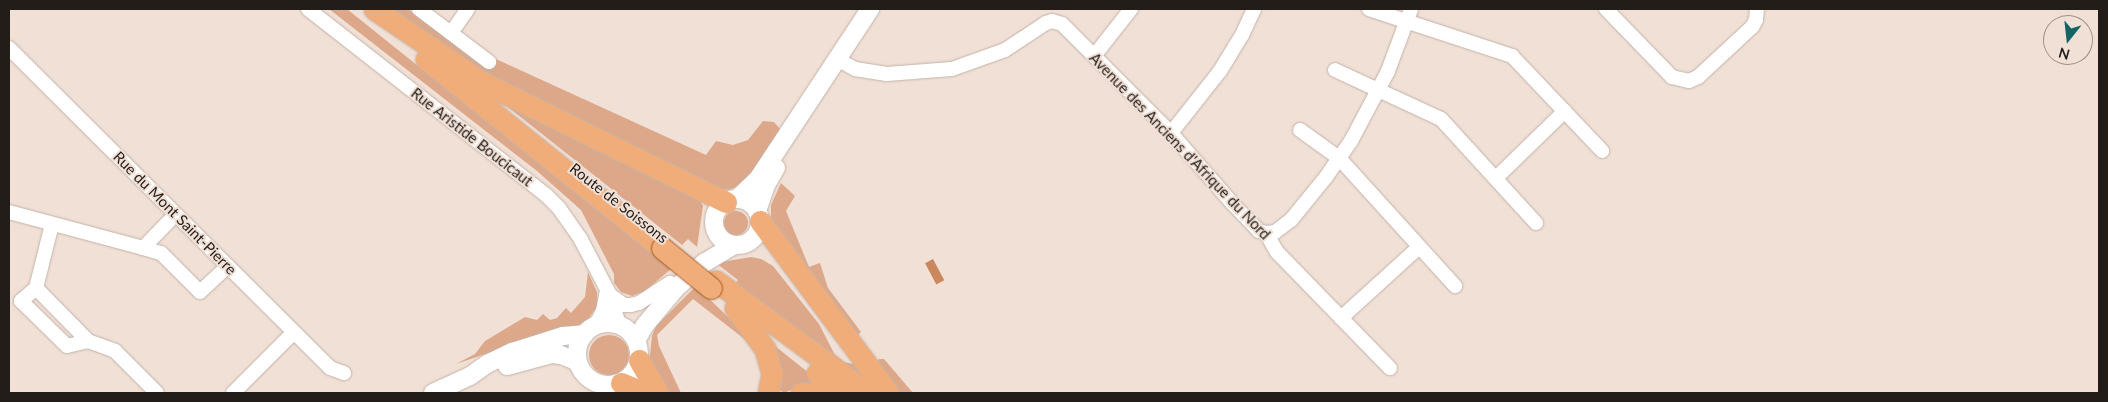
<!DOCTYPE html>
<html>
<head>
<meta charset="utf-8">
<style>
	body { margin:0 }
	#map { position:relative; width:2108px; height:402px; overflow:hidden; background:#f1e0d6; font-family:Lato,sans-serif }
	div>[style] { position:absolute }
	.green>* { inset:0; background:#dda889 }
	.round { border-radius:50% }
	.water>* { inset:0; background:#cb885f; transform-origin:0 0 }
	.roads { filter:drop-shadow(0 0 1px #c3b3a9) drop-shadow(0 0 1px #c3b3a9) }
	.minor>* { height:14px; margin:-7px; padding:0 7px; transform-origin:7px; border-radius:7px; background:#fff }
	.tertiary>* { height:18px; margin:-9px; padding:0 9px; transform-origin:9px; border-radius:9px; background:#fff }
	.tertiary>.ring { margin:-9px; padding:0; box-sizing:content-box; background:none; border:18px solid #fff; border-radius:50% }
	.primary>* { height:21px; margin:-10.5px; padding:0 10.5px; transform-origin:10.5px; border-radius:10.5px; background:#f1ad79 }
	.bridges { filter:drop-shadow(0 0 1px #a3581e) drop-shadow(0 0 1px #a3581e) }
	.primary-bridge>* { height:21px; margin:-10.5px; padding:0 10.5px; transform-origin:10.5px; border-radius:10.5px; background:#f1ad79 }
	span { translate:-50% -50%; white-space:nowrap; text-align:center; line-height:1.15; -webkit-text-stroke:4px #f1e0d6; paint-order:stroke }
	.street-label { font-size:15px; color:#231d19 }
	.frame { position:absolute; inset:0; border:10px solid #231d19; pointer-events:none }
	.north { position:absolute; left:2043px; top:15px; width:50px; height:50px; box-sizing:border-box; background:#f1e0d6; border:1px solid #9f928a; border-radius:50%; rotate:196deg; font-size:14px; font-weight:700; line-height:20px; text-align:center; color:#231d19 }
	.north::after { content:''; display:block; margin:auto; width:18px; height:22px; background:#146466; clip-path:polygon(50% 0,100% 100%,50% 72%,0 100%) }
</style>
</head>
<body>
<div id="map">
	<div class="green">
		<div style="clip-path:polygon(329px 9px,347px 9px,671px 269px,645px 291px,632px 296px,621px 292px,614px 283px,614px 274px,581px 210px,537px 171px)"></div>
		<div style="clip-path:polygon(392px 9px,408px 9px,483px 66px,496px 59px,706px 155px,716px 141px,733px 145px,748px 140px,763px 121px,774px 122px,780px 129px,753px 174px,741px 185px,728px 190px,712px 187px,484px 73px)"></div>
		<div style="clip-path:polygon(479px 84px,698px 197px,703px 206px,697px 247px,688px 239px,682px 245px)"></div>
		<div style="clip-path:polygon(781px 183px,795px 196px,786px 211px,809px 267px,820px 263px,828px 288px,861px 332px,857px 336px,771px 219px,771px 205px)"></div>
		<div class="round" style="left:724px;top:211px;width:24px;height:24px"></div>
		<div style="clip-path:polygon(751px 257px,761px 259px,773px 266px,819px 324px,835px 355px,844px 362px,862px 366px,878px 390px,736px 283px,738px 280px,716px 263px)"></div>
		<div style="clip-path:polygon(588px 272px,597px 292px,597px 307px,588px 319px,573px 329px,547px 333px,456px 364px,475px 354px,485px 341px,525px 317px,537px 320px,543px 314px,550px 320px,557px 318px,566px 308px,571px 313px,585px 297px)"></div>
		<div style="clip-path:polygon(696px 286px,759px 347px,764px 382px,756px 348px,693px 299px,657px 335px,659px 346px,681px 393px,668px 393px,649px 365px,652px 336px,656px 326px)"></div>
		<div class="round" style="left:589px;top:335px;width:40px;height:40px"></div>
		<div style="clip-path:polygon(770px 342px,824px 385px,798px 387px,784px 393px,775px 386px)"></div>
		<div style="clip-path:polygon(879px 359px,884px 359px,913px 393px,899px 393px,876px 365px)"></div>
	</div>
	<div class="water">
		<div style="left:933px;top:259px;width:24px;height:9px;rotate:62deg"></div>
	</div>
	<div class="roads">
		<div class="minor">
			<div style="left:308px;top:9px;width:302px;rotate:38deg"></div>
			<div style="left:546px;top:195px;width:18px;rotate:45deg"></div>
			<div style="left:559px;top:208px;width:39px;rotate:55deg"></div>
			<div style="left:581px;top:240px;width:62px;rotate:62.2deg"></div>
			<div style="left:610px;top:295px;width:31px;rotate:73deg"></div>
			<div style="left:419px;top:9px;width:88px;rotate:37.1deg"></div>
			<div style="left:1369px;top:9px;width:151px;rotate:18.2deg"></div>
			<div style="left:1512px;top:56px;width:131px;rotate:46.5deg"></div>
			<div style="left:1606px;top:9px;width:95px;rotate:45.9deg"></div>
			<div style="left:1672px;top:77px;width:17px;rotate:13deg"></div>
			<div style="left:1689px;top:81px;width:10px;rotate:-24deg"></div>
			<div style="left:1698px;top:77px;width:74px;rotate:-42.8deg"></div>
			<div style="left:1752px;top:27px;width:8px;rotate:-60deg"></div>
			<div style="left:1756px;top:20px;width:11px;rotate:-85deg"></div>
			<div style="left:451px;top:33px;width:29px;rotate:-55deg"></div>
			<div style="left:9px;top:48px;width:453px;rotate:44.9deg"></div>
			<div style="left:330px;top:368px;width:15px;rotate:20deg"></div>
			<div style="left:1094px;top:56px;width:60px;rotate:-51.8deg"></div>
			<div style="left:837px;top:59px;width:21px;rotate:29deg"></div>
			<div style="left:855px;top:69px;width:32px;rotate:9deg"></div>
			<div style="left:887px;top:74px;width:65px;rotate:-4.4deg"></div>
			<div style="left:952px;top:69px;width:56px;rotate:-19.7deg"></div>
			<div style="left:1005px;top:50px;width:49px;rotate:-33.4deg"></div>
			<div style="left:1046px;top:23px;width:6px;rotate:-18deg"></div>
			<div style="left:1052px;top:21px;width:10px;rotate:17deg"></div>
			<div style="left:1062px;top:24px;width:154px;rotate:45deg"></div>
			<div style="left:1171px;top:133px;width:93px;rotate:48.9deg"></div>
			<div style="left:1232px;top:203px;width:39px;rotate:46deg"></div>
			<div style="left:1259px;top:231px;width:7px;rotate:16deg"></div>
			<div style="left:1266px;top:233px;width:22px;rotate:60deg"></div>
			<div style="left:1277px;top:252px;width:162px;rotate:45.8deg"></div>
			<div style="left:1335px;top:70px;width:117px;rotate:24.8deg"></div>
			<div style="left:1441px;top:119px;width:141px;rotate:47.6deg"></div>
			<div style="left:1300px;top:130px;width:48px;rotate:35.7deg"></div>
			<div style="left:1339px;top:158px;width:173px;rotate:47.8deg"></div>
			<div style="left:1171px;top:133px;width:79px;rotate:-51.7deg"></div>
			<div style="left:1220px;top:71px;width:42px;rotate:-58.6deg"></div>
			<div style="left:1242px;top:35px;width:29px;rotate:-65deg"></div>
			<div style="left:1496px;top:178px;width:96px;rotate:-44.2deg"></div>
			<div style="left:9px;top:212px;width:139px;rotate:15deg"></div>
			<div style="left:143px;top:248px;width:47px;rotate:-45.9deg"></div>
			<div style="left:52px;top:224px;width:66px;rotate:104deg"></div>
			<div style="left:36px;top:288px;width:74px;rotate:45.5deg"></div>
			<div style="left:88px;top:341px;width:29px;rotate:20deg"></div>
			<div style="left:115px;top:351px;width:59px;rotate:45deg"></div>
			<div style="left:1266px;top:233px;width:9px;rotate:-6deg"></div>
			<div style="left:1275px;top:232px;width:20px;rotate:-37deg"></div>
			<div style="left:1291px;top:220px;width:55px;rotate:-50.9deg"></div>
			<div style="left:1326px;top:177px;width:44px;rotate:-55.2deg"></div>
			<div style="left:1351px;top:141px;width:79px;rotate:-62.1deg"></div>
			<div style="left:1388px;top:71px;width:66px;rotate:-69.6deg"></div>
			<div style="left:143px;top:248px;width:19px;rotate:16deg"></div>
			<div style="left:161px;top:253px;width:55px;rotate:45deg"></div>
			<div style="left:200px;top:292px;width:38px;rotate:-43deg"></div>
			<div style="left:36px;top:288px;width:20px;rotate:139deg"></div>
			<div style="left:21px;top:301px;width:64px;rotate:44.4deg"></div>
			<div style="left:67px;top:346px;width:22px;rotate:-13deg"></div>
			<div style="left:610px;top:295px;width:17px;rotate:36deg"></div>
			<div style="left:624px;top:305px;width:7px"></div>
			<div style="left:631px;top:305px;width:8px;rotate:-14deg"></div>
			<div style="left:639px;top:303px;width:37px;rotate:-33deg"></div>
			<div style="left:1341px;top:318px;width:105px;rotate:-42.3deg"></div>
			<div style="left:595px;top:326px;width:17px;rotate:-62deg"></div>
			<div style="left:603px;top:311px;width:20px;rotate:-79deg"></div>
			<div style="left:233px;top:393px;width:86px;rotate:-45deg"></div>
		</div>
		<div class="tertiary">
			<div style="left:737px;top:199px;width:29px;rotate:-44deg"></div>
			<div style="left:758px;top:179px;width:204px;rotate:-56.6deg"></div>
			<div class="ring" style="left:714px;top:199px;width:28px;height:28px"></div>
			<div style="left:757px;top:211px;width:28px;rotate:-71deg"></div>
			<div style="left:766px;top:185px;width:20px;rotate:-60deg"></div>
			<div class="ring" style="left:577px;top:323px;width:44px;height:44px"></div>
			<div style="left:636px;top:341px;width:18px;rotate:-61deg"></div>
			<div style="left:645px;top:325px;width:48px;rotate:-50deg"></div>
			<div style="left:676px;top:288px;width:38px;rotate:-42deg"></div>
			<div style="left:704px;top:263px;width:35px;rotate:-31deg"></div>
			<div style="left:507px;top:366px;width:47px;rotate:-14.9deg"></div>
			<div style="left:552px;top:354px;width:9px;rotate:6deg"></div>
			<div style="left:561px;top:355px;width:18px;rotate:22deg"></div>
			<div style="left:433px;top:393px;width:41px;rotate:-24.7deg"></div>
			<div style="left:470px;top:376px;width:21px;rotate:-35deg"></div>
			<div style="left:487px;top:364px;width:28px;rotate:-26deg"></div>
			<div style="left:512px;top:352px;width:53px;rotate:-17.4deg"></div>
			<div style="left:563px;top:336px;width:21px;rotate:-5deg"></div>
		</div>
		<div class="primary">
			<div style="left:374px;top:9px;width:130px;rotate:34.1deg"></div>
			<div style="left:482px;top:82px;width:272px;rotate:26.2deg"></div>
			<div style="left:426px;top:59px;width:302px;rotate:38.7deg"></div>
			<div style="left:760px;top:221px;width:214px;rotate:53.3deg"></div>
			<div style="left:716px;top:281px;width:189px;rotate:36.4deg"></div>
			<div style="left:735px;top:308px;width:51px;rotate:53.8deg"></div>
			<div style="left:765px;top:349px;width:25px;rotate:74deg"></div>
			<div style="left:772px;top:373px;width:20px;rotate:101deg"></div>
			<div style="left:639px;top:360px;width:38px;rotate:60deg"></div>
			<div style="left:817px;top:373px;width:32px;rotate:39deg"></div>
			<div style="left:621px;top:383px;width:25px;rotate:23deg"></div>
			<div style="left:801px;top:393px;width:16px"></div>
		</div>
	</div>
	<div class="bridges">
		<div class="primary-bridge">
			<div style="left:662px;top:248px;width:63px;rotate:39.2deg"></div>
		</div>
	</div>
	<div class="street-label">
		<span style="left:472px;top:137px;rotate:38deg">Rue Aristide Boucicaut</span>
		<span style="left:1180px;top:146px;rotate:46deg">Avenue des Anciens d'Afrique du Nord</span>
		<span style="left:619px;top:203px;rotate:38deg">Route de Soissons</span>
		<span style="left:175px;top:213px;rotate:45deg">Rue du Mont Saint-Pierre</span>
	</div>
	<div class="frame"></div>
	<div class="north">N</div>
</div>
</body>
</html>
